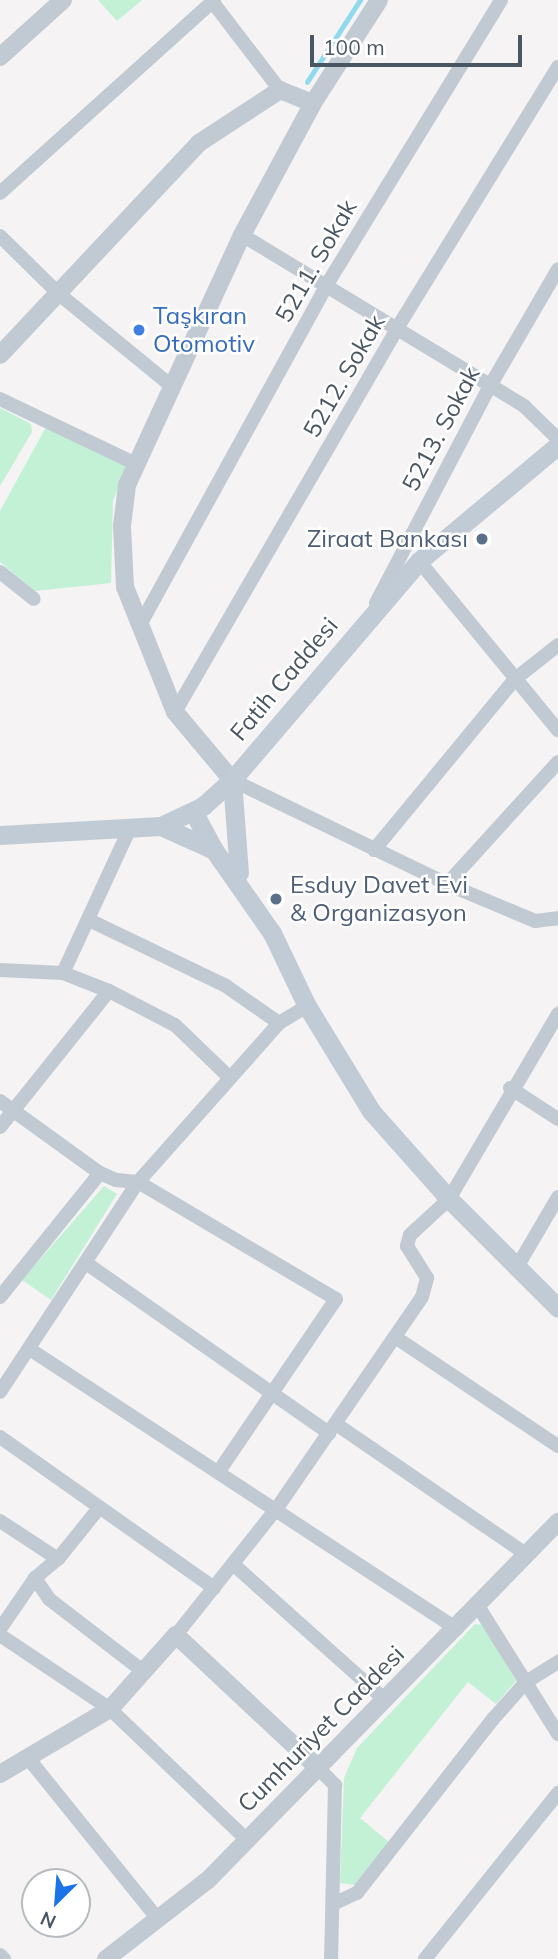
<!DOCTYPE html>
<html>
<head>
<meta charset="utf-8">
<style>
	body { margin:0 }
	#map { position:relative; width:558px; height:1959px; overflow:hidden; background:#f5f3f3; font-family:Mulish,sans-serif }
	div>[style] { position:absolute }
	.green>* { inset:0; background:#c3f1d5 }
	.stream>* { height:4.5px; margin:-2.25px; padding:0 2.25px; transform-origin:2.25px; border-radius:2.25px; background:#90daee }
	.minor>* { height:14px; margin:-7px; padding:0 7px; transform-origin:7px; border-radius:7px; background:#c1cad2 }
	.tertiary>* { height:18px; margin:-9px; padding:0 9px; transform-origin:9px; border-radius:9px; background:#c1cad2 }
	.secondary>* { height:19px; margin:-9.5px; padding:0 9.5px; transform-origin:9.5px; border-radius:9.5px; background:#c1cbd6 }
	.dots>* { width:19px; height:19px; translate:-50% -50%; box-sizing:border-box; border:4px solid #fff; border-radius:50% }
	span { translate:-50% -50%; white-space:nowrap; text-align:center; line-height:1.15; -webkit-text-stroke:5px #fff; paint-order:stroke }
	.street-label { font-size:24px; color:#4a5661 }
	.shop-label { font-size:24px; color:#366cbe }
	.left { translate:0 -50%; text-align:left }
	.service-label { font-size:24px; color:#4e5e75 }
	.right { translate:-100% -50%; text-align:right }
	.north { position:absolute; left:21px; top:1868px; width:70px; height:70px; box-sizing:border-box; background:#fff; border:2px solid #b7bbc0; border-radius:50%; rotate:205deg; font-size:19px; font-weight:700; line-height:28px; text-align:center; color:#4a5661 }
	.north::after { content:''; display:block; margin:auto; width:24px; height:32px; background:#1a73e8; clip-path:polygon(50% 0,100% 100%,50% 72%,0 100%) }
	.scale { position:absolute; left:310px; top:35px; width:212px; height:32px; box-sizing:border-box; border:4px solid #4a5661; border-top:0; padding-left:9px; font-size:21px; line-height:24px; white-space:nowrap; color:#4a5661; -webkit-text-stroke:5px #fff; paint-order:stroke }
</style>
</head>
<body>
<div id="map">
	<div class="green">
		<div style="clip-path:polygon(98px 0,142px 0,117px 21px)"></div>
		<div style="clip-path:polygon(0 408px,31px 424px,32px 432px,0 486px)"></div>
		<div style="clip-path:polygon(46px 427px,127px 466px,113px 501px,111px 583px,35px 591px,0 562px,0 511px)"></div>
		<div style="clip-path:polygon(104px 1186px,117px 1194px,51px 1300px,22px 1280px)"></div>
		<div style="clip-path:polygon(475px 1624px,483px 1625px,516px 1681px,496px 1704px,468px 1682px,360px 1818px,389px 1842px,355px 1885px,340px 1883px,344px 1778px,357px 1748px)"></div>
	</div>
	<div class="stream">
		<div style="left:307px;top:82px;width:98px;rotate:-57.1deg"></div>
	</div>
	<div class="minor">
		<div style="left:211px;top:0;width:113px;rotate:52.5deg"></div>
		<div style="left:0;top:193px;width:288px;rotate:-42deg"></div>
		<div style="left:242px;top:235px;width:330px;rotate:31.2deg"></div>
		<div style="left:524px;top:406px;width:47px;rotate:44.1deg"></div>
		<div style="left:0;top:236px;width:83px;rotate:44.5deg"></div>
		<div style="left:59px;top:294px;width:144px;rotate:39.3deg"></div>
		<div style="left:0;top:399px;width:148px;rotate:25.5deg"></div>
		<div style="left:419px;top:561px;width:219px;rotate:50.6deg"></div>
		<div style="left:0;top:572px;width:43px;rotate:38.5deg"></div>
		<div style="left:376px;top:603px;width:245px;rotate:-62.3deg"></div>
		<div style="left:490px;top:386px;width:135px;rotate:-59.8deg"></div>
		<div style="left:140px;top:625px;width:387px;rotate:-61.2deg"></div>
		<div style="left:326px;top:286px;width:335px;rotate:-58.5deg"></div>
		<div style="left:175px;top:712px;width:441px;rotate:-59.9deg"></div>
		<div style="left:396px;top:330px;width:309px;rotate:-58.4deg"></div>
		<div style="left:232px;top:780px;width:239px;rotate:25.8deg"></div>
		<div style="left:447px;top:884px;width:95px;rotate:22.8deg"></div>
		<div style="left:535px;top:921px;width:23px;rotate:-7deg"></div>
		<div style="left:374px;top:850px;width:222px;rotate:-50.5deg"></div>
		<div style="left:515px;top:679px;width:55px;rotate:-38.3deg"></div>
		<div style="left:447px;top:884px;width:165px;rotate:-47.7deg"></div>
		<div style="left:89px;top:920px;width:152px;rotate:25.7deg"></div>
		<div style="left:226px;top:986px;width:65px;rotate:34.9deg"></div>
		<div style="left:0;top:970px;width:63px;rotate:2.7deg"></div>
		<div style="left:63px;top:973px;width:49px;rotate:21.4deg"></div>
		<div style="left:109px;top:991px;width:74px;rotate:27.3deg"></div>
		<div style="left:175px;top:1025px;width:76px;rotate:43.9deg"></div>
		<div style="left:63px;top:973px;width:157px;rotate:-65.2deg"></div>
		<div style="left:510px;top:1088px;width:57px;rotate:32.9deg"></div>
		<div style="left:0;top:1101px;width:123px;rotate:35.8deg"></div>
		<div style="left:100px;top:1173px;width:17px;rotate:24deg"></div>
		<div style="left:116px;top:1180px;width:22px;rotate:5deg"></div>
		<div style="left:138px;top:1182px;width:230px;rotate:30.6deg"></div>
		<div style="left:336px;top:1299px;width:208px;rotate:124.2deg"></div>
		<div style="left:0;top:1127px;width:174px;rotate:-51.3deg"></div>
		<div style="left:86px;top:1263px;width:297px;rotate:35deg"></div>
		<div style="left:517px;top:1267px;width:81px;rotate:-59.6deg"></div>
		<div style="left:0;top:1297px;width:159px;rotate:-51.1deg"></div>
		<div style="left:395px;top:1337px;width:196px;rotate:33.8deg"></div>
		<div style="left:31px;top:1350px;width:509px;rotate:33.22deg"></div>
		<div style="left:0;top:1392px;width:251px;rotate:-56.7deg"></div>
		<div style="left:138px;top:1182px;width:213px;rotate:-48.4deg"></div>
		<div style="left:279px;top:1023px;width:33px;rotate:-31deg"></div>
		<div style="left:336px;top:1424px;width:230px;rotate:34.4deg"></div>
		<div style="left:0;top:1437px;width:262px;rotate:35.2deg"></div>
		<div style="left:0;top:1521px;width:69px;rotate:33.2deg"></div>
		<div style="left:233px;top:1564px;width:205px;rotate:41.8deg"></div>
		<div style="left:35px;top:1578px;width:25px;rotate:56deg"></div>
		<div style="left:49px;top:1599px;width:118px;rotate:37.5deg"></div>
		<div style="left:478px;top:1606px;width:151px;rotate:58deg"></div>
		<div style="left:0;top:1629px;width:62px;rotate:-55.5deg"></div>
		<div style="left:35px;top:1578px;width:30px;rotate:-40deg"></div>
		<div style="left:58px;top:1559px;width:65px;rotate:-51.2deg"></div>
		<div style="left:0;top:1635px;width:133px;rotate:33.9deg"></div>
		<div style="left:110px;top:1709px;width:187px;rotate:43.7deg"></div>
		<div style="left:176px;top:1635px;width:162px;rotate:-51.5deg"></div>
		<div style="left:277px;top:1508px;width:256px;rotate:-55.5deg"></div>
		<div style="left:422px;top:1297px;width:20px;rotate:-75deg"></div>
		<div style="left:427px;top:1278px;width:38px;rotate:-122deg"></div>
		<div style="left:407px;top:1246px;width:11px;rotate:-75deg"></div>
		<div style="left:410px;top:1235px;width:53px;rotate:-42.7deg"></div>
		<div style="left:449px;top:1199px;width:215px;rotate:-59.5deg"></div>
		<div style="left:28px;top:1758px;width:207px;rotate:51.1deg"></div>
		<div style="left:319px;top:1769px;width:23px;rotate:45deg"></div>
		<div style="left:335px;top:1785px;width:174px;rotate:91.3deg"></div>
		<div style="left:333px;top:1904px;width:26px;rotate:-25deg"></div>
		<div style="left:357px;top:1893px;width:221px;rotate:-52deg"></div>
		<div style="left:493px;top:1719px;width:50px;rotate:-48.3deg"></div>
		<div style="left:526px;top:1682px;width:38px;rotate:-32deg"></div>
		<div style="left:0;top:1955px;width:6px;rotate:45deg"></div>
		<div style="left:425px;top:1959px;width:213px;rotate:-51.3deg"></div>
	</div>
	<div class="tertiary">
		<div style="left:0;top:57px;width:85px;rotate:-42.1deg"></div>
		<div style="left:0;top:355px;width:291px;rotate:-46.8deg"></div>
		<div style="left:199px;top:143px;width:97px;rotate:-33.2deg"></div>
		<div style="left:280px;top:90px;width:35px;rotate:22deg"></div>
		<div style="left:232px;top:780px;width:89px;rotate:-130deg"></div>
		<div style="left:175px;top:712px;width:135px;rotate:-111.8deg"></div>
		<div style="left:125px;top:587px;width:61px;rotate:-92.8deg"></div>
		<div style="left:122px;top:526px;width:41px;rotate:-83deg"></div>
		<div style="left:127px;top:485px;width:275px;rotate:-65.3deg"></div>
		<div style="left:242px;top:235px;width:150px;rotate:-61.7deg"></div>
		<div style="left:313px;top:103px;width:122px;rotate:-57.3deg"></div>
		<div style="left:0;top:1774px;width:128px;rotate:-30.6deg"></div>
		<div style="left:110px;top:1709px;width:99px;rotate:-48.3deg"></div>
		<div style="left:176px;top:1635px;width:196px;rotate:43.1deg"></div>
		<div style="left:106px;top:1959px;width:129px;rotate:-37.8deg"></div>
		<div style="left:208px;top:1880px;width:501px;rotate:-45.65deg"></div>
	</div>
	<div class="secondary">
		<div style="left:232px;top:780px;width:93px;rotate:85.7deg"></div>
		<div style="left:194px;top:813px;width:42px;rotate:61.6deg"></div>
		<div style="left:214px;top:850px;width:101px;rotate:55.1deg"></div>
		<div style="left:272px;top:933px;width:81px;rotate:64.4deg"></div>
		<div style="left:307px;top:1006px;width:123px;rotate:58.6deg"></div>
		<div style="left:371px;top:1111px;width:118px;rotate:48.4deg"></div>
		<div style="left:449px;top:1199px;width:154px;rotate:45deg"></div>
		<div style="left:161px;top:826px;width:58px;rotate:24.4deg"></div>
		<div style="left:0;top:835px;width:161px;rotate:-3.2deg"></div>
		<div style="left:161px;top:826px;width:47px;rotate:-25.5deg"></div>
		<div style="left:203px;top:806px;width:39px;rotate:-42deg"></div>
		<div style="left:232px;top:780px;width:288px;rotate:-49.5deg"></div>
		<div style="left:419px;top:561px;width:181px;rotate:-39.8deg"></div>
	</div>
	<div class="dots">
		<div style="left:139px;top:330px;background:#3f7fe0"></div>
		<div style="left:482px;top:539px;background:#5c6f8a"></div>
		<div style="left:276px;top:899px;background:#5c6f8a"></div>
	</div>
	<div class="street-label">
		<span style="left:316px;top:261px;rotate:-60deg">5211. Sokak</span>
		<span style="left:344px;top:376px;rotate:-60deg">5212. Sokak</span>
		<span style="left:441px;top:429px;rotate:-62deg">5213. Sokak</span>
		<span style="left:284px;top:679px;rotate:-50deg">Fatih Caddesi</span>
		<span style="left:321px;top:1729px;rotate:-45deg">Cumhuriyet Caddesi</span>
	</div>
	<div class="shop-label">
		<span class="left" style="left:153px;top:330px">Taşkıran<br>Otomotiv</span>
	</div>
	<div class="service-label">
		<span class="right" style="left:468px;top:539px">Ziraat Bankası</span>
		<span class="left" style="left:290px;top:899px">Esduy Davet Evi<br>&amp; Organizasyon</span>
	</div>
	<div class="north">N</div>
	<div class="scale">100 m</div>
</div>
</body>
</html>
